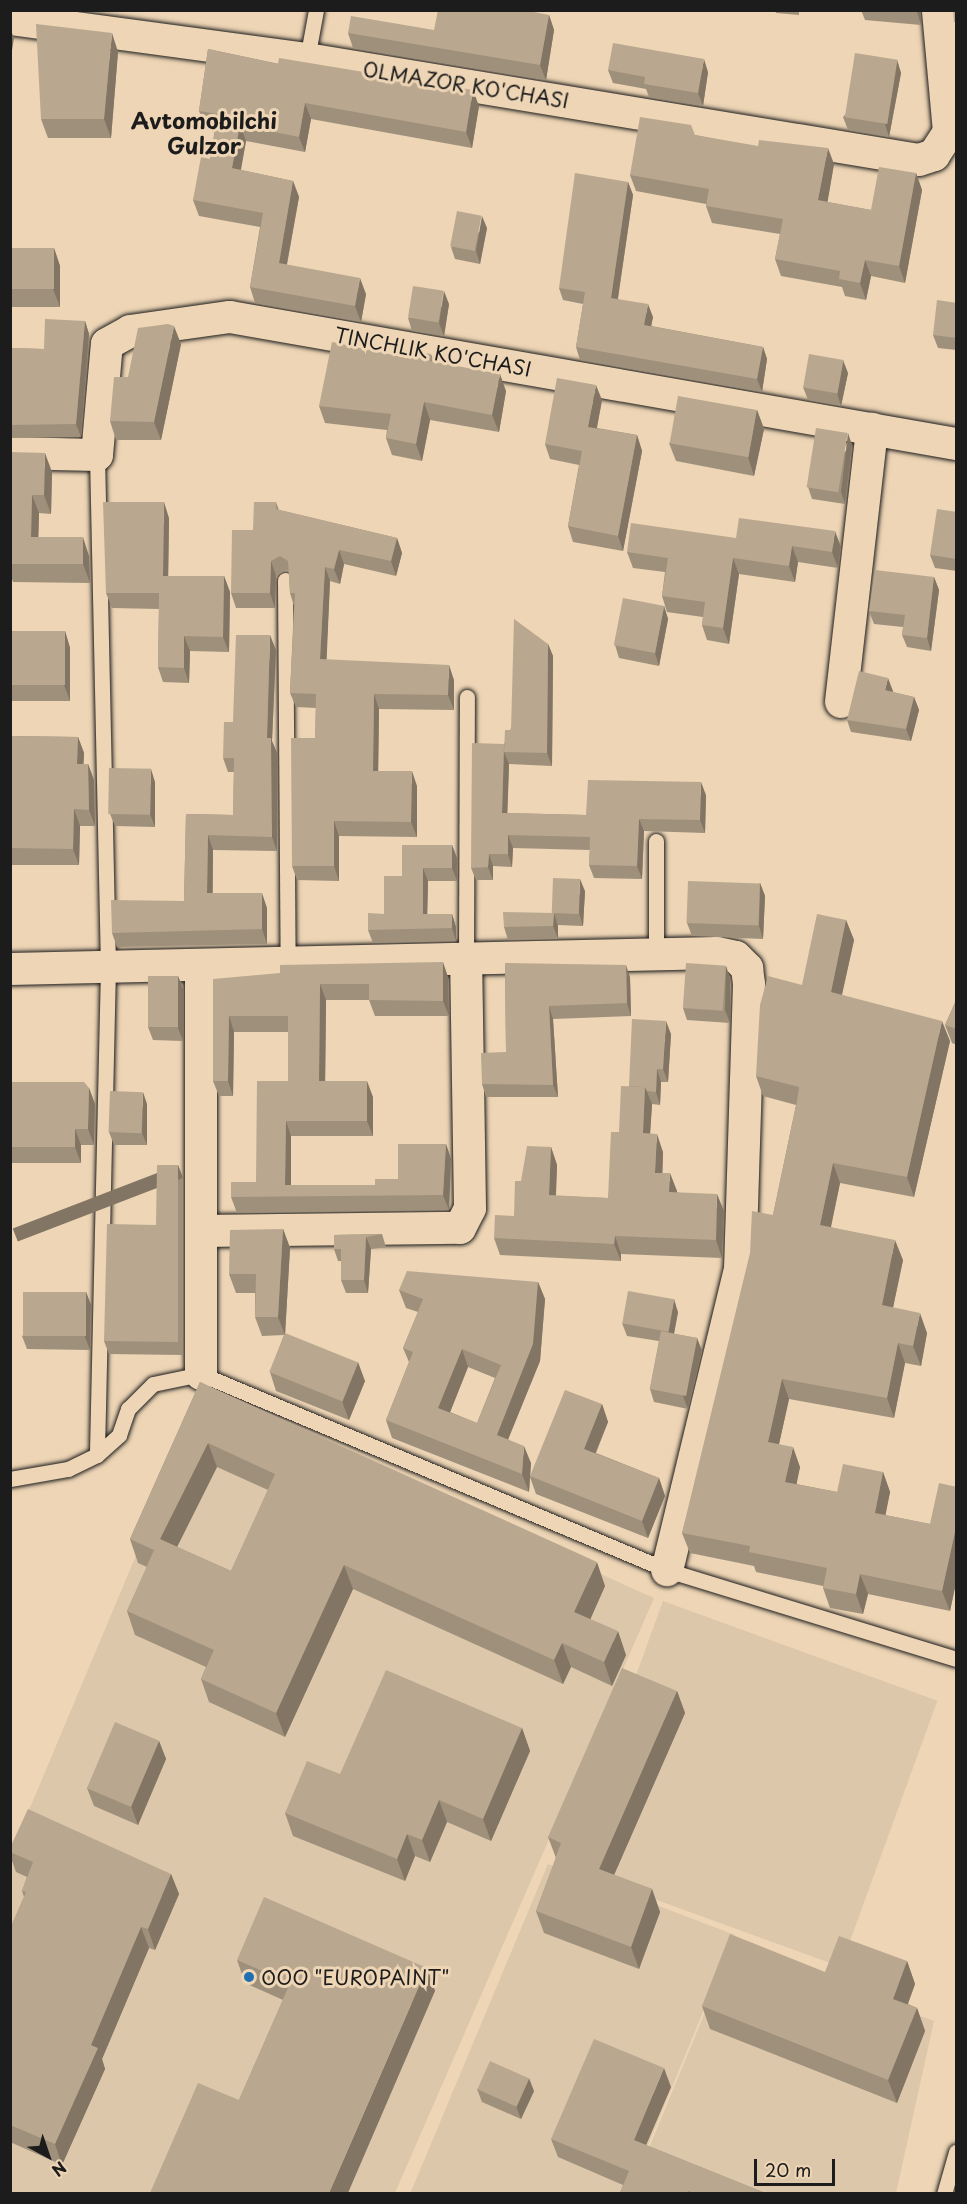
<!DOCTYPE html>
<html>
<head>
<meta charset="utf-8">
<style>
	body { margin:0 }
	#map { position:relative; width:967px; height:2204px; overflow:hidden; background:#edd5b5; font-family:"Playpen Sans",sans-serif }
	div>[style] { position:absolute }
	.built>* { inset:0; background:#ddc7aa; transform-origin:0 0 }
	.roads { filter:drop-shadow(0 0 2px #1c1c1c) drop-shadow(0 0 2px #1c1c1c) }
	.lane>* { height:15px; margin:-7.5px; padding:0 7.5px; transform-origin:7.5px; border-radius:7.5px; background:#edd5b5 }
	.street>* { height:32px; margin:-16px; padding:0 16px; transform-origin:16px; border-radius:16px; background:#edd5b5 }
	.wall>* { inset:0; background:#9f907b }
	.shaded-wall>* { inset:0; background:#827564; transform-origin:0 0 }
	.building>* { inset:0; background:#b9a78f; transform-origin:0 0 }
	.dots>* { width:16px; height:16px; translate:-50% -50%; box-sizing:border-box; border:3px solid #edd5b5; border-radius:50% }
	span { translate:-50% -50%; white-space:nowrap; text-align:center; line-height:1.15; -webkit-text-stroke:6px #edd5b5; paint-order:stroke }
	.street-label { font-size:20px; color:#1c1c1c }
	.poi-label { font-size:20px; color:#1c1c1c }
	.left { translate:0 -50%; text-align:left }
	.quarter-label { font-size:22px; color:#1c1c1c; font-weight:700 }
	.frame { position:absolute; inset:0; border:12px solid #1c1c1c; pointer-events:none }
	.north { position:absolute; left:18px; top:2126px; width:60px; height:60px; -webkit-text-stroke:4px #edd5b5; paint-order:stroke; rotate:140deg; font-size:16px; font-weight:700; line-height:24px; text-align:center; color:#1c1c1c }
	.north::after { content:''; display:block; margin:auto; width:21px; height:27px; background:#1c1c1c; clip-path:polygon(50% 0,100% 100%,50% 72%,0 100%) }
	.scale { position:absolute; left:754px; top:2159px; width:81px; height:27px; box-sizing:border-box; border:3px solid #1c1c1c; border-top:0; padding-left:8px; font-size:18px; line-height:21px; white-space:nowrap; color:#1c1c1c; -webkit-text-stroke:4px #edd5b5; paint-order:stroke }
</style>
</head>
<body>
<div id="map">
	<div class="built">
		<div style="clip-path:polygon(203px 1396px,654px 1598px,395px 2193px,11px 2194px,11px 1853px)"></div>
		<div style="left:663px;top:1601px;width:292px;height:283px;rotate:20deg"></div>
		<div style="clip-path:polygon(548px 1864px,735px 1935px,628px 2193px,410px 2194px)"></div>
		<div style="clip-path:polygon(732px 1947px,934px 2021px,896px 2193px,630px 2194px)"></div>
	</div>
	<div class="roads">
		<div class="lane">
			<div style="left:307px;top:59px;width:50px;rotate:-79.6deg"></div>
			<div style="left:97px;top:455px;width:512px;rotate:88.77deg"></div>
			<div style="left:108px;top:967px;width:488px;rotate:91.3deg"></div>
			<div style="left:285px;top:580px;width:383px;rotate:89.6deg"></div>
			<div style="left:656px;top:954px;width:113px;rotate:-90deg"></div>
			<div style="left:466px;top:959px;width:262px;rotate:-89.8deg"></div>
			<div style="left:10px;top:1479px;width:59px;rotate:-9.8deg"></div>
			<div style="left:68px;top:1469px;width:32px;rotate:-26deg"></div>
			<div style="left:97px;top:1455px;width:30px;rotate:-42deg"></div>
			<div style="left:119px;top:1435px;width:28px;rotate:-71deg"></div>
			<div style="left:128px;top:1409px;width:35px;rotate:-45deg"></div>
			<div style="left:153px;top:1384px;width:49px;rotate:-11.8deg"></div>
			<div style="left:201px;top:1374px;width:506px;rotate:22.81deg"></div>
			<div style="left:667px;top:1570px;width:302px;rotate:17.1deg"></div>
			<div style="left:944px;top:2194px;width:44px;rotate:-74.1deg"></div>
		</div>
		<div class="street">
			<div style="left:10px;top:19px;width:300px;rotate:7.7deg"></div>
			<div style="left:307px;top:59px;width:620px;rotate:9.37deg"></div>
			<div style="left:919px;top:160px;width:16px;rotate:-18deg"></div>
			<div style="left:934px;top:155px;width:27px;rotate:-57deg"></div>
			<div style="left:949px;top:132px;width:122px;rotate:-95.2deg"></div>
			<div style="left:10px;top:453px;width:87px;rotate:1.3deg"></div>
			<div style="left:97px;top:455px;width:111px;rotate:-84.9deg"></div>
			<div style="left:107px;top:344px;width:26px;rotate:-29deg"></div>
			<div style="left:130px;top:331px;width:101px;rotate:-8deg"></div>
			<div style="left:230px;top:317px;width:737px;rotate:9.92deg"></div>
			<div style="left:841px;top:702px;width:275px;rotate:-83.5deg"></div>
			<div style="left:10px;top:969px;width:707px;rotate:-1.3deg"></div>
			<div style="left:717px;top:953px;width:19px;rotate:12deg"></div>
			<div style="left:736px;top:957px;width:16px;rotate:45deg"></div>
			<div style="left:747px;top:968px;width:16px;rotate:83deg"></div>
			<div style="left:749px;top:984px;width:285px;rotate:91.8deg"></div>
			<div style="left:740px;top:1269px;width:310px;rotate:103.6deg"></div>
			<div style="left:201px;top:1231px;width:259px;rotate:-0.7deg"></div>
			<div style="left:460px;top:1228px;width:22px;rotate:-63deg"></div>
			<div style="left:470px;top:1208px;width:249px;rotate:-90.9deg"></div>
			<div style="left:201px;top:1374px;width:409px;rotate:-90deg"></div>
		</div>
	</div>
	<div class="wall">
		<div style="clip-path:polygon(775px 10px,799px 10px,799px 15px,776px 13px)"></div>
		<div style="clip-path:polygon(861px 10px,921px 10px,921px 25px,865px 20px)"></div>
		<div style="clip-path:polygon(549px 15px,554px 30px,546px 80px,353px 48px,348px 33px,434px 30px)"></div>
		<div style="clip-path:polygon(208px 49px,479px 106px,472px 148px,311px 119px,305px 152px,246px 141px,241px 170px,293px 181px,299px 197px,287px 265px,366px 294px,361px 322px,255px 303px,250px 287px,260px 227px,199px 216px,193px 200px,210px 159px,215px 129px,205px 127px,199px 111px)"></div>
		<div style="clip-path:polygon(118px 52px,111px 138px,48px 138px,41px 119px)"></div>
		<div style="clip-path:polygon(897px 60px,901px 73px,889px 137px,848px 130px,843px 117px)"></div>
		<div style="clip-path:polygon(608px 70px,708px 72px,703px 106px,649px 97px,646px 89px,613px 83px)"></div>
		<div style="clip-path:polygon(695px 135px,834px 164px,827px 202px,871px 210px,916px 173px,922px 190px,905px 283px,871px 276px,866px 300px,845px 296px,842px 287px,781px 276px,775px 259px,780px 234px,712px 223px,706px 206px,706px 204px,636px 191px,630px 175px)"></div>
		<div style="clip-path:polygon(628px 182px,633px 195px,618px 299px,653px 317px,651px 326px,763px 347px,767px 359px,762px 392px,580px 360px,576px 347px,583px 304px,563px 300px,559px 288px)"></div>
		<div style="clip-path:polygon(487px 228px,480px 264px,455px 259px,451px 247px)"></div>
		<div style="clip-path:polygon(10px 248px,54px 248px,60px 266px,60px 307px,10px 307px)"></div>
		<div style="clip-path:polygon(957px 303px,957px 350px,938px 348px,933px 335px)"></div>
		<div style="clip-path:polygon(449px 304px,444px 336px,412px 331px,408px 318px)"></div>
		<div style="clip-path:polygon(85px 321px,89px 334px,81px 437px,10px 438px,10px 348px,44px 349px)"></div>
		<div style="clip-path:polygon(181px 344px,161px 440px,116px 440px,110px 421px,128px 377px)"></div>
		<div style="clip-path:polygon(431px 354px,434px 361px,506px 391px,499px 432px,430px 420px,422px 461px,392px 455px,386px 438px,387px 430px,325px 423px,319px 406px,398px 356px)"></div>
		<div style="clip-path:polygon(848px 373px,841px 406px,808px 400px,803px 387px)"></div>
		<div style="clip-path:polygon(602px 400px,597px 428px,637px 435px,642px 451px,623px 551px,573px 542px,568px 526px,579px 465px,550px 459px,545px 444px)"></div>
		<div style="clip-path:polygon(757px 410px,764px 429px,754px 476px,676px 461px,669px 443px)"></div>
		<div style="clip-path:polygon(852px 445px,845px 504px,812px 499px,808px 487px)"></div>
		<div style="clip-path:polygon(10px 452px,52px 472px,51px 514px,39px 513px,38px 537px,89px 556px,90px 583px,13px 582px,10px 574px)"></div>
		<div style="clip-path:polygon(276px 502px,279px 510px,397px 538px,402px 553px,396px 576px,344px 564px,340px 584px,330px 581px,326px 660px,454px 680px,454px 710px,379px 709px,378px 771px,417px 786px,417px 837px,339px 836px,339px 881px,297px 880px,292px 866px,315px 738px,316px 708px,296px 707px,290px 693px,294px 606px,290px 593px,289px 572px,286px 570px,276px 576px,275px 608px,236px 608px,231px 593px)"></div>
		<div style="clip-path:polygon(957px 512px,957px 571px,935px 568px,930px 555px)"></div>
		<div style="clip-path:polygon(169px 518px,168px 576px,224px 576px,230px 592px,229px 652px,190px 651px,189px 683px,163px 682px,158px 667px,159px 609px,112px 608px,106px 593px)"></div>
		<div style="clip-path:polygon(736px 538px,841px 547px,838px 568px,798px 562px,795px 582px,739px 574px,729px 644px,707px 640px,702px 625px,703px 617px,667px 612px,662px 596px,665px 572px,633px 568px,627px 552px)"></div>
		<div style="clip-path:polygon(934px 577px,939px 590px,931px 651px,907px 647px,902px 635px,903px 627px,874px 624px,869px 611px)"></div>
		<div style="clip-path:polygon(10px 582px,12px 586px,11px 631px,65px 631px,70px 648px,70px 701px,10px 701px)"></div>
		<div style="clip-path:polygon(664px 606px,668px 619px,659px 666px,619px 658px,615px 645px)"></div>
		<div style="clip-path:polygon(548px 644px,553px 656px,552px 766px,509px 764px,507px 813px,586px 815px,706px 795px,705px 833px,644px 831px,642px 879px,594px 878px,589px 865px,590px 850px,513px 848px,512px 867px,493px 866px,493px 880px,476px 880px,471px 868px,504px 744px)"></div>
		<div style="clip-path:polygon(276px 650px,272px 741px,277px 753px,277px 851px,213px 850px,213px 893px,267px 908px,267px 944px,117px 947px,112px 933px,184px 901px,186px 814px,233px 815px,234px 772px,228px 772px,223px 758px,233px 722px)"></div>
		<div style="clip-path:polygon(893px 691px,892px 692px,914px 697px,919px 710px,911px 741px,851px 732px,847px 720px)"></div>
		<div style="clip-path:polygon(10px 736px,78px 737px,84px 753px,83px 764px,88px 764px,94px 780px,95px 826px,80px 826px,79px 865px,10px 865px)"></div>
		<div style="clip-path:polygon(155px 782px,155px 827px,115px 826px,110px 814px)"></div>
		<div style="clip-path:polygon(452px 845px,457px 858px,457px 881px,428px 881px,427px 914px,452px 914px,456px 927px,456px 941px,373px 943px,368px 930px,384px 914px,402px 876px)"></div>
		<div style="clip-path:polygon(760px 883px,765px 896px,763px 939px,692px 936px,687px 923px)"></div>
		<div style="clip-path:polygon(585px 891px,583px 926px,558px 925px,558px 939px,508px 940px,504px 927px,552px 913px)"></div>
		<div style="clip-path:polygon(846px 920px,854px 940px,842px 995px,950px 1041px,914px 1197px,840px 1183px,831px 1227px,903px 1260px,893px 1308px,927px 1333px,921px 1366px,905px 1363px,894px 1418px,789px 1399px,779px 1444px,800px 1467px,796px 1484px,837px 1492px,883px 1472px,890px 1492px,885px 1515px,930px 1524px,957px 1487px,957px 1578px,950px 1611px,868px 1594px,863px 1614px,830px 1608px,823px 1588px,823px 1586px,756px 1572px,754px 1566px,690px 1553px,682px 1533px,773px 1215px,796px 1105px,763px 1096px,756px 1076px,802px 985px)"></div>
		<div style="clip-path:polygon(505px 963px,630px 977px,631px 1016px,553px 1019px,558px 1097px,486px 1097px,482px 1084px,506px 1052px)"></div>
		<div style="clip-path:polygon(726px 966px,730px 979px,730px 1023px,687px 1020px,683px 1008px)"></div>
		<div style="clip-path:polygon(178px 976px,183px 989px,183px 1041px,153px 1040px,148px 1027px)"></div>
		<div style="clip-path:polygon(448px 977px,449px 1016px,375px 1016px,369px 1000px,326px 1000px,325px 1081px,373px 1097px,373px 1136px,291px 1136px,291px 1185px,375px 1185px,398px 1179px,446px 1144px,451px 1159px,449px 1210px,237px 1213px,231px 1197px,256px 1182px,288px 1081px,288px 1032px,234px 1032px,233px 1096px,219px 1096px,213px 1081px,213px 979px)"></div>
		<div style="clip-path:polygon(957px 998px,957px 1045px,952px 1043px,945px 1025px)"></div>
		<div style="clip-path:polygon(671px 1034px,668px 1082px,661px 1082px,660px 1105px,652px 1104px,650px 1134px,663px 1152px,662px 1173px,677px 1191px,677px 1192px,724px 1211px,722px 1258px,621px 1254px,621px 1261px,500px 1255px,494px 1238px,514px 1216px,521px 1181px,551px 1147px,557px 1165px,556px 1196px,608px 1198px,619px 1132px,629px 1086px)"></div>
		<div style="clip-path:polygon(10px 1082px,89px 1088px,95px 1104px,94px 1145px,81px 1145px,81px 1163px,10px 1163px)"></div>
		<div style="clip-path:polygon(147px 1104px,147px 1145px,114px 1145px,109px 1132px)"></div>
		<div style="clip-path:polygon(178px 1165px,183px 1178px,183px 1355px,109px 1354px,104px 1341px,156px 1225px)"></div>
		<div style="clip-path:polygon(283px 1229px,290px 1248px,285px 1335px,365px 1381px,349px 1420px,276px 1391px,270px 1372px,284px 1335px,262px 1336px,255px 1317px,255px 1293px,236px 1293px,229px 1274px)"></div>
		<div style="clip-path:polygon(382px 1234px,386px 1247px,371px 1249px,368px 1293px,346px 1293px,341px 1280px,341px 1261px,338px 1261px,334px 1249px,334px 1235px)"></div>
		<div style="clip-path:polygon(evenodd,538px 1282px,545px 1299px,540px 1361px,508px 1439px,531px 1463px,530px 1476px,602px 1404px,608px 1422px,596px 1453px,659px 1478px,665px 1496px,648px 1538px,536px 1494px,530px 1477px,529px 1492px,392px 1438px,386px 1420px,409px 1362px,403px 1348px,418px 1312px,406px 1308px,399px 1290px,538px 1282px,468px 1367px,495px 1378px,477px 1423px,450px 1412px,468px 1367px)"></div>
		<div style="clip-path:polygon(86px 1292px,91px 1305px,90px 1350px,27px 1349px,22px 1336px)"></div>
		<div style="clip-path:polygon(678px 1312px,674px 1334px,697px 1338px,702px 1351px,688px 1409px,654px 1402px,650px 1389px,659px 1341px,627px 1336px,622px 1323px)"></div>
		<div style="clip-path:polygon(evenodd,200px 1382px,605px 1586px,590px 1619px,626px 1655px,612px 1686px,571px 1667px,563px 1684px,353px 1589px,285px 1737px,209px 1702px,201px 1679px,206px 1667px,135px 1635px,127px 1611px,147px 1567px,138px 1563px,130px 1539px,200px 1382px,217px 1467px,268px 1490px,231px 1571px,177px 1547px,217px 1467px)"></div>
		<div style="clip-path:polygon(677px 1691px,685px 1713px,614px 1875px,652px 1889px,660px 1912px,639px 1969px,544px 1933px,536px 1911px,556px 1858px,548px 1837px)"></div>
		<div style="clip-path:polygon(522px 1728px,530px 1751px,491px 1841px,447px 1822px,430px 1862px,415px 1856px,405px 1881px,293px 1836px,285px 1813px,340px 1774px)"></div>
		<div style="clip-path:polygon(159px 1741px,166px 1759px,138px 1825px,94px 1806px,87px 1788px)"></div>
		<div style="clip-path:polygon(10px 1848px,171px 1874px,179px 1894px,155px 1950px,149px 1948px,102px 2059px,105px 2069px,62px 2165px,10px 2142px,10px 1929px,24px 1897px,22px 1891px,27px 1877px,16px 1872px,10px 1855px)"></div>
		<div style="clip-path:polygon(237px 1960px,427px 1968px,435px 1991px,239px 2100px,283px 2000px,245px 1983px)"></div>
		<div style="clip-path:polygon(907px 1961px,915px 1984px,908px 2004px,917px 2008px,925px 2031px,897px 2103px,710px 2029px,702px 2006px,825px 1972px)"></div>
		<div style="clip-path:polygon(671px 2087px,646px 2145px,765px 2193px,620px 2193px,623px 2185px,558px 2157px,551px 2139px)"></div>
		<div style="clip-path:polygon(477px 2089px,534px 2091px,521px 2119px,482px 2102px)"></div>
	</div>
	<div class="shaded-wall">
		<div style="clip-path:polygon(917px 10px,921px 10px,921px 25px,917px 12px)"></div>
		<div style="clip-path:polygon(549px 15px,554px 30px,546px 80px,540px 65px)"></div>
		<div style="clip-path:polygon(10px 28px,14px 38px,10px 63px)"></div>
		<div style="clip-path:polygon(112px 33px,118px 52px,111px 138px,104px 119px)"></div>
		<div style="clip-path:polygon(704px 59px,708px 72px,703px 106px,698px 93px)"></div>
		<div style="clip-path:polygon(897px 60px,901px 73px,889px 137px,885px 124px)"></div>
		<div style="clip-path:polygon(473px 90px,479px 106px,472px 148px,466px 132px)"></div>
		<div style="clip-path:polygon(305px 103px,311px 119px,305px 152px,299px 137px)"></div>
		<div style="clip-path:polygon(240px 125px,246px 141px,238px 184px,232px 168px)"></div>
		<div style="clip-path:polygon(828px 148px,834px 164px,825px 217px,818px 200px)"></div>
		<div style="clip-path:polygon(916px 173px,922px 190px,905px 283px,899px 266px)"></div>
		<div style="clip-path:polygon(293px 181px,299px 197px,284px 279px,279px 263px)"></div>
		<div style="clip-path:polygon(628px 182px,633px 195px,616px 310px,611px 298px)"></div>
		<div style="clip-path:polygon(482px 216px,487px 228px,480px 264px,476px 251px)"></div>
		<div style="clip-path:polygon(54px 248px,60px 266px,60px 307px,53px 289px)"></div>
		<div style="clip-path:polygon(865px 260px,871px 276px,866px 300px,860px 283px)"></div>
		<div style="clip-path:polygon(360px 278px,366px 294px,361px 322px,355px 306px)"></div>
		<div style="clip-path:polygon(444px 291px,449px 304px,444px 336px,439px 323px)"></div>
		<div style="clip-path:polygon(648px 304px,653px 317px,649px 337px,644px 325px)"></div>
		<div style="clip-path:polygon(85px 321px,89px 334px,81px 437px,76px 424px)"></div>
		<div style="clip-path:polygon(174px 326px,181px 344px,161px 440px,154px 422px)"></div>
		<div style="clip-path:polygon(763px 347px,767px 359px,762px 392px,757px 379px)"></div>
		<div style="clip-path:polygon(843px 360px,848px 373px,841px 406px,837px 393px)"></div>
		<div style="clip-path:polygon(500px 374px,506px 391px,499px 432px,492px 415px)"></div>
		<div style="clip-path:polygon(596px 385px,602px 400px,594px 442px,588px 427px)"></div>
		<div style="clip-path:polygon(424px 402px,430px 420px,422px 461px,416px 444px)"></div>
		<div style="clip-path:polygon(757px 410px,764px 429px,754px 476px,748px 457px)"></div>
		<div style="clip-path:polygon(848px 433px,852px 445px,845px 504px,841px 492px)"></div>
		<div style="clip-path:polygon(637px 435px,642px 451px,623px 551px,618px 536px)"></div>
		<div style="clip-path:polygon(45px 453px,52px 472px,51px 514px,44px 495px)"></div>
		<div style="clip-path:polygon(32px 495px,39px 513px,38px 555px,31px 537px)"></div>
		<div style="clip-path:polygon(164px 502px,169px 518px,168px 591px,163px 576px)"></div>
		<div style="clip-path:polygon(835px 531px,841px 547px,838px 568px,832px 552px)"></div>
		<div style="clip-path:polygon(83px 537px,89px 556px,90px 583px,83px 564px)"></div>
		<div style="clip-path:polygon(397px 538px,402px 553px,396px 576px,391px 561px)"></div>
		<div style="clip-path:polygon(792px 546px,798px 562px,795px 582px,789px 566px)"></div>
		<div style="clip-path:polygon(339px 550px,344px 564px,340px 584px,334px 569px)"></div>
		<div style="clip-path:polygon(733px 558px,739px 574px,729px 644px,723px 628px)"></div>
		<div style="clip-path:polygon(271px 561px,276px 576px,275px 608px,270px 593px)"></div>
		<div style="clip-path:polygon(325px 567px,330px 581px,326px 674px,320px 659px)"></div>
		<div style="clip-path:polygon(224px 576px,230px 592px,229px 652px,223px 637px)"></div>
		<div style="clip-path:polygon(934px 577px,939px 590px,931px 651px,927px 638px)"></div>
		<div style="clip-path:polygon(10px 582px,12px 586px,11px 647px,10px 645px)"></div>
		<div style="clip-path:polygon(664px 606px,668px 619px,659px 666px,655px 653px)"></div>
		<div style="clip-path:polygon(65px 631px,70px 648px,70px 701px,64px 685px)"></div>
		<div style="clip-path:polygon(270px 635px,276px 650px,272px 741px,277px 753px,277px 851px,272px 837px,267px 738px)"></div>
		<div style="clip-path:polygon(184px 636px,190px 651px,189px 683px,184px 668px)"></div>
		<div style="clip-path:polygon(548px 644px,553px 656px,552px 766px,547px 753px)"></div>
		<div style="clip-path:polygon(449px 665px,454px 680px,454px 710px,448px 695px)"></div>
		<div style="clip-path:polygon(888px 678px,893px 691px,890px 703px,885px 690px)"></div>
		<div style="clip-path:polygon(374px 694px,379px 709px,378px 786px,373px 771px)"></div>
		<div style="clip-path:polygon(914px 697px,919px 710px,911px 741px,906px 729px)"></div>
		<div style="clip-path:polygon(78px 737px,84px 753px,83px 780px,77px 764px)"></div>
		<div style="clip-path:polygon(504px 752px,509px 764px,507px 826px,502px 813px)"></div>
		<div style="clip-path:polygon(88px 764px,94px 780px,95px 826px,89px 810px)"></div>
		<div style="clip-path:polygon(151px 769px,155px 782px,155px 827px,150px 814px)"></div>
		<div style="clip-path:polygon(412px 771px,417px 786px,417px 837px,411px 822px)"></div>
		<div style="clip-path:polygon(701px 782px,706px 795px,705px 833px,700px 820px)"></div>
		<div style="clip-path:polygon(74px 809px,80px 826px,79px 865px,73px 849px)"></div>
		<div style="clip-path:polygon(639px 819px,644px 831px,642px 879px,637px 866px)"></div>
		<div style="clip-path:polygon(334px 821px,339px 836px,339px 881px,334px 866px)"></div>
		<div style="clip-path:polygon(208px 835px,213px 850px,212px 907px,207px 893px)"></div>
		<div style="clip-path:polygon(508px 835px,513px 848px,512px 867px,508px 854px)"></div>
		<div style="clip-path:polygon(452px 845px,457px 858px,457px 881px,452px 868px)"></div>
		<div style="clip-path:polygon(489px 854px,493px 866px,493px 880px,488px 867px)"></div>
		<div style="clip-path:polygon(423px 868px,428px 881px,427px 927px,423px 914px)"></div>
		<div style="clip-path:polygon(580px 879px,585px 891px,583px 926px,579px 913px)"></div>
		<div style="clip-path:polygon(760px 883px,765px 896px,763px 939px,759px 926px)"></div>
		<div style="clip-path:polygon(262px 893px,267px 908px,267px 944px,262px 929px)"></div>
		<div style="clip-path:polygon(554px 913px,558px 926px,558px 939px,553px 926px)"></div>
		<div style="clip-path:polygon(452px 914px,456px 927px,456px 941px,452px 928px)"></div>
		<div style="clip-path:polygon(846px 920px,854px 940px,838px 1012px,831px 992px)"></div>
		<div style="clip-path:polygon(443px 962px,448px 977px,449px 1016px,443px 1001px)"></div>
		<div style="clip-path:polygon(626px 965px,630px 977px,631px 1016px,627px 1003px)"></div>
		<div style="clip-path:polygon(726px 966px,730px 979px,730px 1023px,725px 1010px)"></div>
		<div style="clip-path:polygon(178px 976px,183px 989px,183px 1041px,178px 1028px)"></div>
		<div style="clip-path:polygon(320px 984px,326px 1000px,325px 1097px,319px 1081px)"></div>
		<div style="clip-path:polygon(549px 1006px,553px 1019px,558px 1097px,553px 1085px)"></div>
		<div style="clip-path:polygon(229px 1016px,234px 1032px,233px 1096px,228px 1081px)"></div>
		<div style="clip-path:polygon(666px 1021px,671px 1034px,668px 1082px,663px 1069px)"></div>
		<div style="clip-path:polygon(942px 1021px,950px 1041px,914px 1197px,907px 1177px)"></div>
		<div style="clip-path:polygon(657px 1069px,661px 1082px,660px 1105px,656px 1092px)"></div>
		<div style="clip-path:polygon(367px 1081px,373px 1097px,373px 1136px,367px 1121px)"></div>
		<div style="clip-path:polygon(645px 1087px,652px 1104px,649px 1151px,643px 1133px)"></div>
		<div style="clip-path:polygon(89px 1088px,95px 1104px,94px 1145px,88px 1129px)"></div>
		<div style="clip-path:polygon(143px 1092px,147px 1104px,147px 1145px,142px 1133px)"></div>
		<div style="clip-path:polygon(286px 1121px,291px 1136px,291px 1196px,285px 1185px)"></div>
		<div style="clip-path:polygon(75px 1129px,81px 1145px,81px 1163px,75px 1147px)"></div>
		<div style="clip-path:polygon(657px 1134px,663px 1152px,662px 1190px,655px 1173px)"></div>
		<div style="clip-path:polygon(446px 1144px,451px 1159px,449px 1210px,443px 1195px)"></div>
		<div style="clip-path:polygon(551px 1147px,557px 1165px,555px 1213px,549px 1195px)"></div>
		<div style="clip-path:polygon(833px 1163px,840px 1183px,827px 1245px,820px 1225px)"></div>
		<div style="left:178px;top:1165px;width:14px;height:177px;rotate:69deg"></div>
		<div style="clip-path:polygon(670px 1173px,677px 1191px,676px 1209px,669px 1192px)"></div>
		<div style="clip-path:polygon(717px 1194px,724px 1211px,722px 1258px,716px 1240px)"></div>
		<div style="clip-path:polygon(283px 1229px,290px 1248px,285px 1335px,278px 1317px)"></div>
		<div style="clip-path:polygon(615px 1236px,621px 1254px,621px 1261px,614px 1244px)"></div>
		<div style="clip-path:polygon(366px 1237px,371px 1249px,368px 1293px,364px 1280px)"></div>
		<div style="clip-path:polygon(895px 1240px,903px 1260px,889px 1326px,882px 1305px)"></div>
		<div style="clip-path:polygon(538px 1282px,545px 1299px,540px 1361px,503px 1452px,497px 1435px)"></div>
		<div style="clip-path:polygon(86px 1292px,91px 1305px,90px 1350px,85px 1337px)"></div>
		<div style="clip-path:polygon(674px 1299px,678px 1312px,672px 1344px,668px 1331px)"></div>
		<div style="clip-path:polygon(920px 1313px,927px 1333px,921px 1366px,913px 1346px)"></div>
		<div style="clip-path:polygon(697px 1338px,702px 1351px,688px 1409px,683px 1396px)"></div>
		<div style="clip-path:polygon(898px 1343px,905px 1363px,894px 1418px,887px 1398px)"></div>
		<div style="clip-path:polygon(462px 1349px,468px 1367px,445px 1425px,438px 1408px)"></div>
		<div style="clip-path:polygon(358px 1362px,365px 1381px,349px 1420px,342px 1401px)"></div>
		<div style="clip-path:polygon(782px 1379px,789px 1399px,775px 1462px,768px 1442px)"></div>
		<div style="clip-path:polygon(602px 1404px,608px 1422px,590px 1466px,584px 1449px)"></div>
		<div style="clip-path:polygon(208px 1443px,217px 1467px,169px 1563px,160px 1539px)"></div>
		<div style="clip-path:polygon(524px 1446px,531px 1463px,529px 1492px,522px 1474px)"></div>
		<div style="clip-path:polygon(793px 1447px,800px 1467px,793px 1502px,785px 1482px)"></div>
		<div style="clip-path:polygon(883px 1472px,890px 1492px,882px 1533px,875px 1513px)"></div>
		<div style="clip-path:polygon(659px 1478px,665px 1496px,648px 1538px,642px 1521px)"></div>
		<div style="clip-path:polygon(957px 1523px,957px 1578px,950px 1611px,942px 1591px)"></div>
		<div style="clip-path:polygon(597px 1562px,605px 1586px,583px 1636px,574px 1612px)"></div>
		<div style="clip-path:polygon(344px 1565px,353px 1589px,285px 1737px,276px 1713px)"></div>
		<div style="clip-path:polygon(860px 1574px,868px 1594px,863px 1614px,856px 1594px)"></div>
		<div style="clip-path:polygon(618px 1631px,626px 1655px,612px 1686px,604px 1662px)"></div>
		<div style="clip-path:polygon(562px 1643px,571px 1667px,563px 1684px,554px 1660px)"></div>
		<div style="clip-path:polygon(677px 1691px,685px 1713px,607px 1891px,599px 1869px)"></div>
		<div style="clip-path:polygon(522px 1728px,530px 1751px,491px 1841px,483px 1819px)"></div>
		<div style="clip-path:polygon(159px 1741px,166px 1759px,138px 1825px,131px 1806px)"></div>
		<div style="clip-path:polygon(439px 1800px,447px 1822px,430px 1862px,422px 1840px)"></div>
		<div style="clip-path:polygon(407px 1834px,415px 1856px,405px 1881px,397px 1859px)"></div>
		<div style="clip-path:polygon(171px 1874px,179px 1894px,155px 1950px,148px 1929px)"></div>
		<div style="clip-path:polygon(652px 1889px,660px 1912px,639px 1969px,631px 1947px)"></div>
		<div style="clip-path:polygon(141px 1927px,149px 1948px,102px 2059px,105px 2069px,62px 2165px,55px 2144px,91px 2045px)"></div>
		<div style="clip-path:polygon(907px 1961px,915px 1984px,901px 2022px,893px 1999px)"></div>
		<div style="clip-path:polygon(427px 1968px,435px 1991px,348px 2193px,329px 2193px)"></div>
		<div style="clip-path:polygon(917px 2008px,925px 2031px,897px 2103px,888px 2080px)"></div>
		<div style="clip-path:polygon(664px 2068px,671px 2087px,640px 2159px,634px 2140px)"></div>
		<div style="clip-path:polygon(529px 2078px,534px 2091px,521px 2119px,516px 2106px)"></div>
	</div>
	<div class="building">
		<div style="clip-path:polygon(438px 10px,524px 10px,549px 15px,540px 65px,348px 33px,351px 16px,434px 30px)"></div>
		<div style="clip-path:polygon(896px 10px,917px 10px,917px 12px)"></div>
		<div style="clip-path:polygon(953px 10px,957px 10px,957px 22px,954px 22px)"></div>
		<div style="clip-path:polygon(36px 24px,112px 33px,104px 119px,41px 119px)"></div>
		<div style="clip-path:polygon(613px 43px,704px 59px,698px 93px,644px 84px,645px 77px,608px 70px)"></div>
		<div style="clip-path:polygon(208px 49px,278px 64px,279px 58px,473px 90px,466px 132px,305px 103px,299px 137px,240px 125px,232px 168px,293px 181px,279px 263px,360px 278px,355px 306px,250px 287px,263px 213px,193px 200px,201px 157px,210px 159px,218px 114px,199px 111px)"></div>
		<div style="left:855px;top:53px;width:43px;height:65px;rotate:9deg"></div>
		<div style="clip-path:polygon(640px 117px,691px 125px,695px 135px,758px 146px,759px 140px,828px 148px,818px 200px,871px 210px,879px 167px,916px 173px,899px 266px,865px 260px,860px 283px,839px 279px,840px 271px,775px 259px,783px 219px,706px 206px,709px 189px,630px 175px)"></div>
		<div style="clip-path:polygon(575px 173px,628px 182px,611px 298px,648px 304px,644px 325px,763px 347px,757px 379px,576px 347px,585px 292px,559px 288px)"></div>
		<div style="left:457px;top:211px;width:25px;height:36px;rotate:11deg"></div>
		<div style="left:10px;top:248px;width:44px;height:41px"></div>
		<div style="left:413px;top:286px;width:31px;height:32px;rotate:9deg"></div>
		<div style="clip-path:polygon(937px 300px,957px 303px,957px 338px,933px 335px)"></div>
		<div style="clip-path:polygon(45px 319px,85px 321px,76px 424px,10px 425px,10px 348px,44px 349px)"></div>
		<div style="clip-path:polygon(168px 324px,174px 326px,154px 422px,110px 421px,114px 377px,128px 377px,138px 328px)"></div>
		<div style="clip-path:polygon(332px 342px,398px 356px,399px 349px,431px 354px,430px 361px,500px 374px,492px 415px,424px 402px,416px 444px,386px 438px,391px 414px,319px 406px)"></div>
		<div style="left:809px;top:354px;width:35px;height:34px;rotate:10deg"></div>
		<div style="clip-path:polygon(557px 378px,596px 385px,588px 427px,637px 435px,618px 536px,568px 526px,582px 451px,545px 444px)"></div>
		<div style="left:678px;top:396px;width:80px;height:48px;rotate:10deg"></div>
		<div style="left:816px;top:428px;width:32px;height:60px;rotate:9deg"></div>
		<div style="clip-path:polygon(10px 452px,45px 453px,44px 495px,32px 495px,31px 537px,83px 537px,83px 564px,10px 564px)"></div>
		<div style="clip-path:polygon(103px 502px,164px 502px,163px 576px,224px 576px,223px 637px,184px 636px,184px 668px,158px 667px,159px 593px,106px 593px)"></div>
		<div style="clip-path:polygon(254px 502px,276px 502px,276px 509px,397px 538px,391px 561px,339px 550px,334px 569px,325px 567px,320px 659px,449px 665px,448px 695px,374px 694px,373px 771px,412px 771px,411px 822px,334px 821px,334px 866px,292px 866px,291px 738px,315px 738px,316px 694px,290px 693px,295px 593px,290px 593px,288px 561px,280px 556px,271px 561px,270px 593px,231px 593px,232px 530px,253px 530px)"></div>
		<div style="clip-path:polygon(937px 509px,957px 512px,957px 559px,930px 555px)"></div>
		<div style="clip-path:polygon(739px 518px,835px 531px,832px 552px,792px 546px,789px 566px,733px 558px,723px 628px,702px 625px,705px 602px,662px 596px,668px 558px,627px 552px,631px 523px,736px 538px)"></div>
		<div style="clip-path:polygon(875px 570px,934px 577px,927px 638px,902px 635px,905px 615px,869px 611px)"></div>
		<div style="left:623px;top:598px;width:42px;height:48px;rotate:11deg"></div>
		<div style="clip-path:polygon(514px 619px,548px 644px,547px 753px,504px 752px,505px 730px,511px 730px)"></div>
		<div style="left:10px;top:631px;width:55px;height:54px"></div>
		<div style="clip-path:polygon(236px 635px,270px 635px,267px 738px,271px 738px,272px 837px,208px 835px,207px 893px,262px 893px,262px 929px,112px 933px,111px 900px,184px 901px,186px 814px,233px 815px,234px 758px,223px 758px,224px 722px,233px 722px)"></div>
		<div style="clip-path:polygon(859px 671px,888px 678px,885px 690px,914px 697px,906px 729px,847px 720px)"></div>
		<div style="clip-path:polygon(10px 736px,78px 737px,77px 764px,88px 764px,89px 810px,74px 809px,73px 849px,10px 848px)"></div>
		<div style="clip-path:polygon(472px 743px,504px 744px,502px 813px,586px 815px,588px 780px,701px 782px,700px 820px,639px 819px,637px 866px,589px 865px,590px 837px,508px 835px,508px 854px,489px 854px,488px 867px,471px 868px)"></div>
		<div style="left:109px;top:768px;width:42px;height:46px;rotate:1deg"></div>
		<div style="clip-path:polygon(402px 845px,452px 845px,452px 868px,423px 868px,423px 914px,452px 914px,452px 928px,368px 930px,368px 913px,384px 914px,384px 876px,402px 876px)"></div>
		<div style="left:553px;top:878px;width:27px;height:35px;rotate:2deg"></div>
		<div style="left:688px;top:881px;width:72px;height:42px;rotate:2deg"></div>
		<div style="clip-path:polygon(503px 912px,554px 913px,553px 926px,504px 927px)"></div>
		<div style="clip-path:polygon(817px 914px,846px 920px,831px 992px,942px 1021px,907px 1177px,833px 1163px,820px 1225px,895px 1240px,882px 1305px,920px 1313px,913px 1346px,898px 1343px,887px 1398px,782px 1379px,768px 1442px,793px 1447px,785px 1482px,837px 1492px,843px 1464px,883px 1472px,875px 1513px,930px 1524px,939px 1483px,957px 1487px,957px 1523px,942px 1591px,860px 1574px,856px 1594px,823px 1588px,827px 1568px,749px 1552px,750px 1546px,682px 1533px,750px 1253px,752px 1211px,773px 1215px,797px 1101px,799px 1087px,756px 1076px,760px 1005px,768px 976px,802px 985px)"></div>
		<div style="clip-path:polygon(443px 962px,443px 1001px,369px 1000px,369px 984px,320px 984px,319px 1081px,367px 1081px,367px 1121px,286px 1121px,285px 1185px,375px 1185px,375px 1179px,398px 1179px,398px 1144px,446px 1144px,443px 1195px,231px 1197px,231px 1182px,256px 1182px,257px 1081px,288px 1081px,288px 1016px,229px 1016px,228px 1081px,213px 1081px,213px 979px,280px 973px,280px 965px)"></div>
		<div style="clip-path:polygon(505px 963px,626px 965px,627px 1003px,549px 1006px,553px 1085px,482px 1084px,481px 1053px,506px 1052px)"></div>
		<div style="left:686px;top:963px;width:40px;height:45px;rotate:4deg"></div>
		<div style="left:148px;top:976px;width:30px;height:51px"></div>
		<div style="clip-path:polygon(957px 998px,957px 1029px,945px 1025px)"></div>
		<div style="clip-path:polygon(632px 1019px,666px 1021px,663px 1069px,657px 1069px,656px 1092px,647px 1091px,645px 1087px,629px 1086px)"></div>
		<div style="clip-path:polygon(10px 1082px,84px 1082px,89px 1088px,88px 1129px,75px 1129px,75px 1147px,10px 1147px)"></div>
		<div style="clip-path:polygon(621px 1086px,645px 1087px,643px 1133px,657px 1134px,655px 1173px,670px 1173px,669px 1192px,717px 1194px,716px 1240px,615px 1236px,614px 1244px,494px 1238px,495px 1215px,514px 1216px,515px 1181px,521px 1181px,527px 1146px,551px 1147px,549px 1195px,608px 1198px,611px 1132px,619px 1132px)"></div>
		<div style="left:110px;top:1091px;width:33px;height:41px;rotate:2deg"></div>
		<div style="clip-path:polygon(157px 1165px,178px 1165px,178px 1342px,104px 1341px,107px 1224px,156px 1225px)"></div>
		<div style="clip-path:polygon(283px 1229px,278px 1317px,255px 1317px,256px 1274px,229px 1274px,230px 1230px)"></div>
		<div style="clip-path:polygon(382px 1234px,366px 1237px,364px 1280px,341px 1280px,341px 1249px,334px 1249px,334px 1235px)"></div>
		<div style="clip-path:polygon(evenodd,407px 1271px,538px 1282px,533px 1344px,497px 1435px,524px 1446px,522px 1474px,386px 1420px,413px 1352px,403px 1348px,423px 1299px,399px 1290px,407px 1271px,462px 1349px,501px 1365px,477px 1423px,438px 1408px,462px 1349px)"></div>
		<div style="left:628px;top:1291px;width:47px;height:33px;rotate:10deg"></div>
		<div style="left:23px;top:1292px;width:63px;height:44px"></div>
		<div style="left:661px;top:1331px;width:37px;height:59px;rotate:11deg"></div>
		<div style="left:285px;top:1333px;width:79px;height:42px;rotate:22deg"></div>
		<div style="clip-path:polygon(evenodd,200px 1382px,597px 1562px,574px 1612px,618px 1631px,604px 1662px,562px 1643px,554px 1660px,344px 1565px,276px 1713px,201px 1679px,214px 1650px,127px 1611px,154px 1550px,130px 1539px,200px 1382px,208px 1443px,275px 1474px,231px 1571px,160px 1539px,208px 1443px)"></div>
		<div style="clip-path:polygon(565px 1390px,602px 1404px,584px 1449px,659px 1478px,642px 1521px,530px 1476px)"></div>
		<div style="clip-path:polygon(622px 1668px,677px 1691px,599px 1869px,652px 1889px,631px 1947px,536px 1911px,561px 1843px,548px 1837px)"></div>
		<div style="clip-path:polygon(386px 1670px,522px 1728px,483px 1819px,439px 1800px,422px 1840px,407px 1834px,397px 1859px,285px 1813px,307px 1761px,340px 1774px)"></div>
		<div style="left:115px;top:1722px;width:48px;height:72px;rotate:23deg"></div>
		<div style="clip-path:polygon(28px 1809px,171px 1874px,148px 1929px,141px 1927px,91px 2045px,98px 2048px,55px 2144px,10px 2125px,10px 1929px,26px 1892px,22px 1891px,33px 1862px,10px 1852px,10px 1848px)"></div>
		<div style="clip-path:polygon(264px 1897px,427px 1968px,329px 2193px,150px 2193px,198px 2083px,239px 2100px,290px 1983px,237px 1960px)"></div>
		<div style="clip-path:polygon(730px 1934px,825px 1972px,839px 1936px,907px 1961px,893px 1999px,917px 2008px,888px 2080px,702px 2006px)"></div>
		<div style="clip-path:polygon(594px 2039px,664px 2068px,634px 2140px,765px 2193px,694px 2193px,688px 2191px,687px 2193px,620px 2193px,629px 2171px,551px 2139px)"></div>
		<div style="left:490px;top:2061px;width:43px;height:31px;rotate:24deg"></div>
	</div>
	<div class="dots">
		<div style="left:249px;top:1977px;background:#1f6fb2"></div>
	</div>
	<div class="street-label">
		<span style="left:466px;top:85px;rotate:9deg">OLMAZOR KO'CHASI</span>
		<span style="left:433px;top:352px;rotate:10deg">TINCHLIK KO'CHASI</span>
	</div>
	<div class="poi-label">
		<span class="left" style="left:261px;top:1977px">OOO "EUROPAINT"</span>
	</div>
	<div class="quarter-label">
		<span style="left:204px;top:132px">Avtomobilchi<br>Gulzor</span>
	</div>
	<div class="frame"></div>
	<div class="north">N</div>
	<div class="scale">20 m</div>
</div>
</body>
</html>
